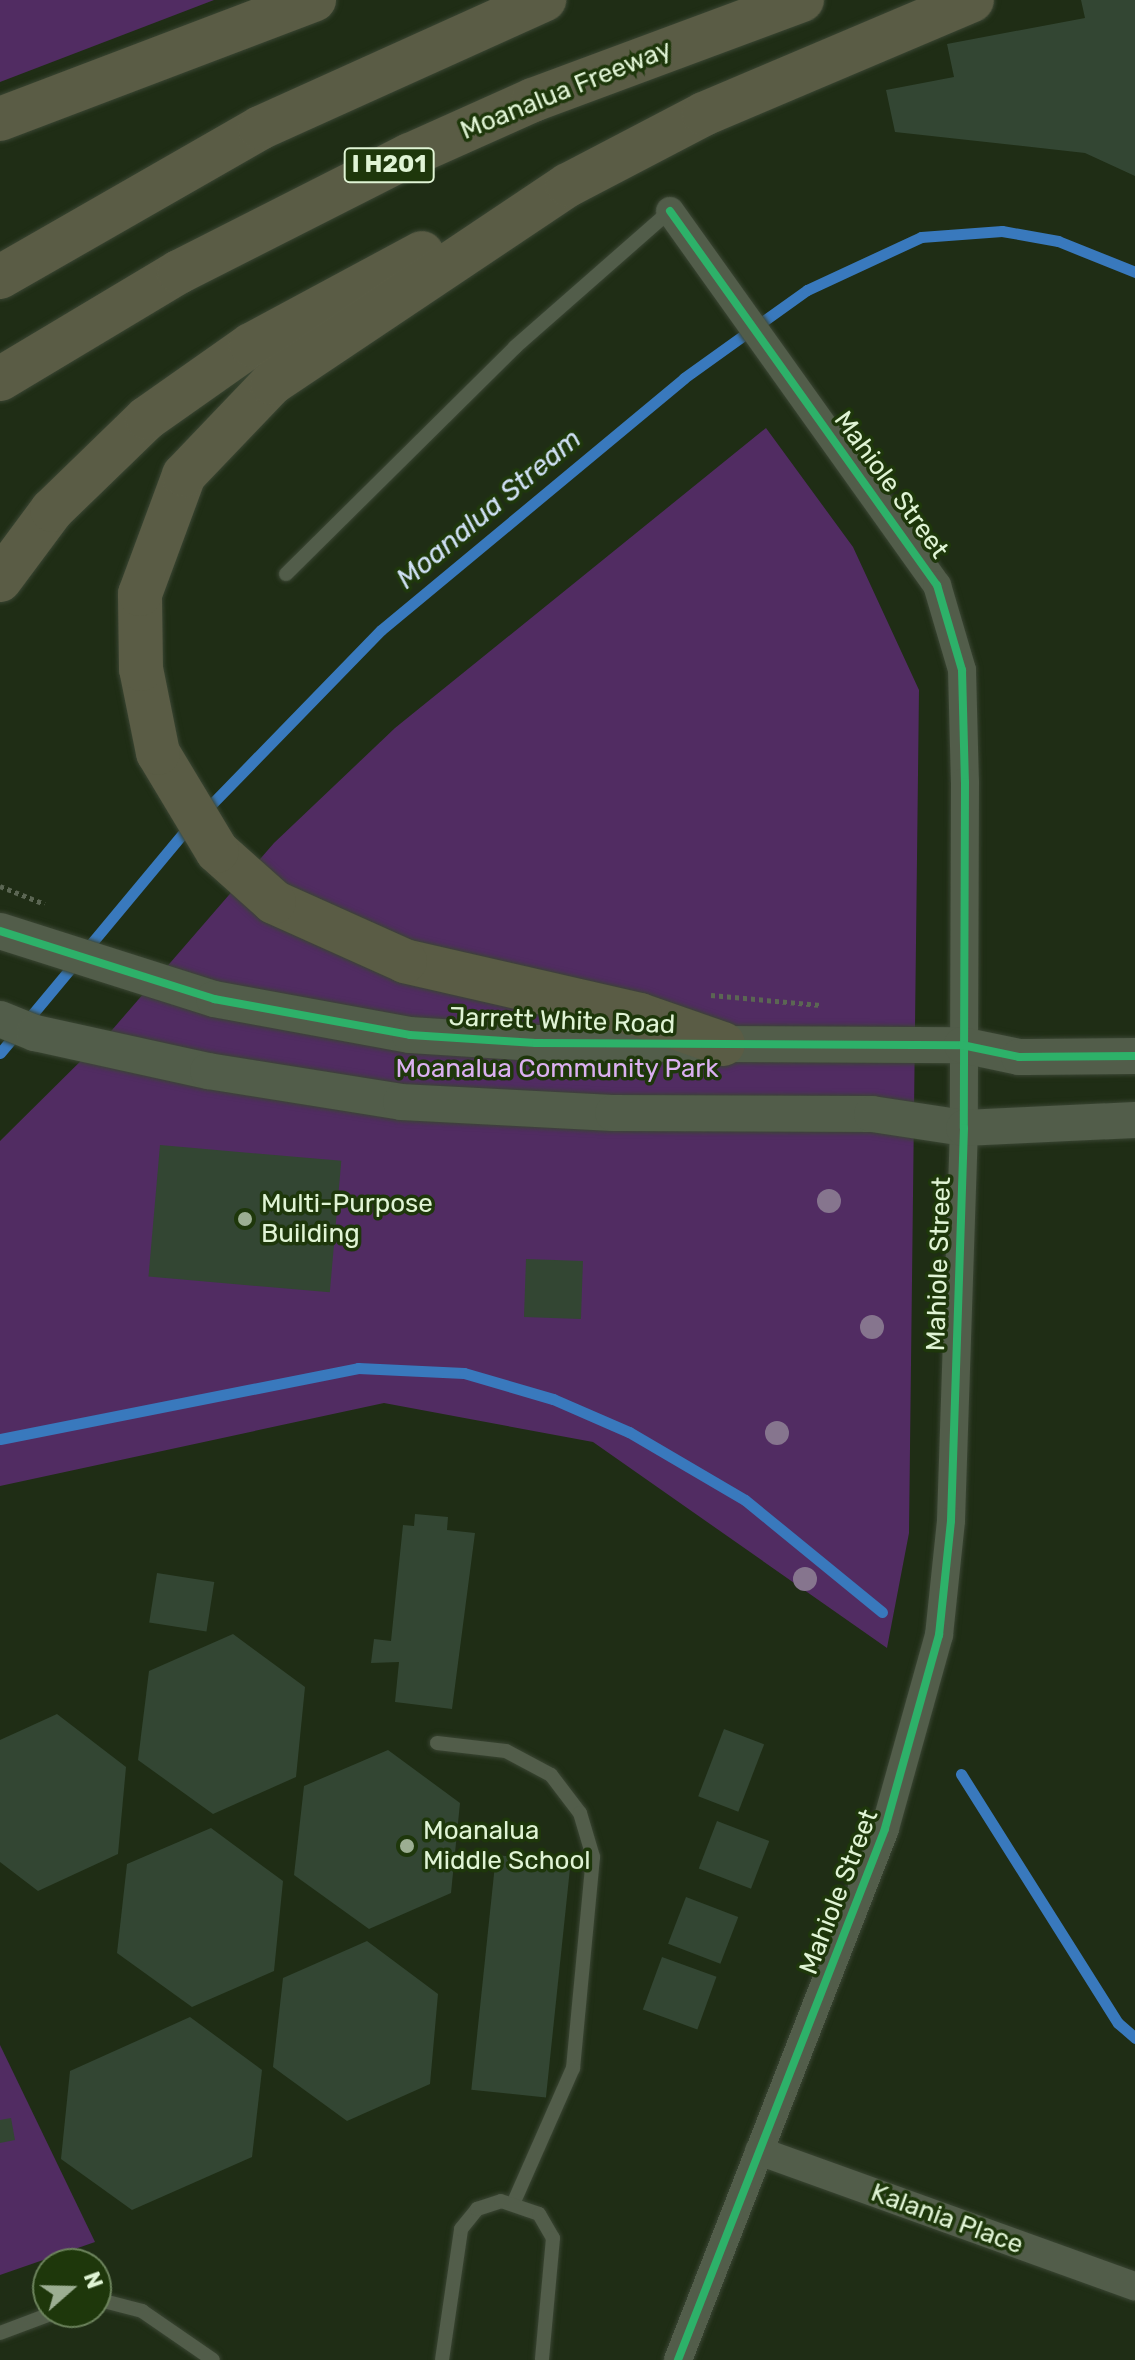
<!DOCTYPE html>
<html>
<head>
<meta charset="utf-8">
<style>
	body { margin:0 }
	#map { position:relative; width:1135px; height:2360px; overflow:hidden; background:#1f2d15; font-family:Rubik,sans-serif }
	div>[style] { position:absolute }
	.green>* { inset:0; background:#512c62 }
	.stream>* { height:11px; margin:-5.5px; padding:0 5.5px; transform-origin:5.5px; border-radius:5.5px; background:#3979bd }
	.building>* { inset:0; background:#334633; transform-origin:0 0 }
	.path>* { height:5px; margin-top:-2.5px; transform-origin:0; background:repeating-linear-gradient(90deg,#5b6653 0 4px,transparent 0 8px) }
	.roads { filter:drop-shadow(0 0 2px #3a4533) drop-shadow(0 0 2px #3a4533) }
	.service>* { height:14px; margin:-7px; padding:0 7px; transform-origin:7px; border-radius:7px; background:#525d4a }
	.minor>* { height:28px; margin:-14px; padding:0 14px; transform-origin:14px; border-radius:14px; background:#525d4a }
	.tertiary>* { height:36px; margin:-18px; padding:0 18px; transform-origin:18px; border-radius:18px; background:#525d4a }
	.motorway>* { height:44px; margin:-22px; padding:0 22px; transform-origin:22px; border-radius:22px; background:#5a5c45 }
	.cycleway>* { height:8px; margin:-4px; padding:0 4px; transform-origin:4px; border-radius:4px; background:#2db169 }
	.trees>* { width:24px; height:24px; margin:-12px; border-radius:50%; background:#86758e }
	.dots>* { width:22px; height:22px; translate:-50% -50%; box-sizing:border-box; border:4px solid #1e370b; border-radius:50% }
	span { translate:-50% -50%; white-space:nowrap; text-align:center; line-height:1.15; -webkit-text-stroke:7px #1e370b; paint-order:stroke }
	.shield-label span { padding:2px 6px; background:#1e370b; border:2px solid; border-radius:6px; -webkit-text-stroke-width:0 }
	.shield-label { font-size:24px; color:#e0f4d5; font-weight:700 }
	.street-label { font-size:26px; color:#e0f4d5 }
	.park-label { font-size:26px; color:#dbb0f1 }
	.poi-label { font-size:26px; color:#e0f4d5 }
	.left { translate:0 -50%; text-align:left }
	.water-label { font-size:28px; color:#cfe0f4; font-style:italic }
	.north { position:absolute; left:32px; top:2248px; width:80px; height:80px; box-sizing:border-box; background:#1e370b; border:2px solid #6c835c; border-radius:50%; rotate:70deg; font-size:22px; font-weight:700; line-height:32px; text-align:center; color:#e0f4d5 }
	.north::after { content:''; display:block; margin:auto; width:28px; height:36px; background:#9cae92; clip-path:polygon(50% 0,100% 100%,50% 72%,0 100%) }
</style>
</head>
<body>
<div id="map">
	<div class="green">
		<div style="clip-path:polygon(0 0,214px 0,0 82px)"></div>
		<div style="clip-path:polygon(766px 428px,853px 547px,919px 690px,909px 1533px,887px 1648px,593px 1442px,384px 1403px,0 1486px,0 1141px,112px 1030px,274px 843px,395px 728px)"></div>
		<div style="clip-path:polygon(0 2045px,95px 2242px,0 2275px)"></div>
	</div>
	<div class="stream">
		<div style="left:203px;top:813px;width:255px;rotate:-45.8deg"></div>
		<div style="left:381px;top:630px;width:394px;rotate:-39.7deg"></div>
		<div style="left:684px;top:378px;width:151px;rotate:-35.6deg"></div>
		<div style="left:807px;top:290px;width:126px;rotate:-24.9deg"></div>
		<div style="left:921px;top:237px;width:81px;rotate:-4.2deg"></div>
		<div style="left:1002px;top:231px;width:57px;rotate:10.1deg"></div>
		<div style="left:1058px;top:241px;width:83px;rotate:21.9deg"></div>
		<div style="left:0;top:1053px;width:297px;rotate:-50.2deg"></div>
		<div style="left:0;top:1439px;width:365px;rotate:-11.2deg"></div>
		<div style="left:358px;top:1368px;width:106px;rotate:2.7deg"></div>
		<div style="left:464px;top:1373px;width:93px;rotate:16.3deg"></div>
		<div style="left:553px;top:1399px;width:83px;rotate:23.5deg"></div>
		<div style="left:629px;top:1432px;width:134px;rotate:30.4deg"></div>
		<div style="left:745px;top:1500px;width:177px;rotate:39.3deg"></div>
		<div style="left:961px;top:1774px;width:294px;rotate:57.8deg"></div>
		<div style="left:1118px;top:2023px;width:23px;rotate:41deg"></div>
	</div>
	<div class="building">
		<div style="clip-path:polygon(1081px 0,1135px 0,1135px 176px,1085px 153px,895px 132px,886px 90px,954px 77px,947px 44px,1085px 18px)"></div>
		<div style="left:160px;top:1145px;width:182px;height:132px;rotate:5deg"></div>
		<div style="left:526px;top:1259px;width:57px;height:58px;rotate:2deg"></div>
		<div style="clip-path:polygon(415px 1514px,448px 1517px,447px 1530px,475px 1533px,452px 1709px,395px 1702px,399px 1662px,371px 1663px,374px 1639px,391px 1641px,403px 1525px,414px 1526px)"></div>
		<div style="left:157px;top:1573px;width:58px;height:50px;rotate:9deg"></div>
		<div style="clip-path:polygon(233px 1634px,305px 1687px,296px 1777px,213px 1814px,138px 1760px,149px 1671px)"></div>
		<div style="clip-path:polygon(57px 1714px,126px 1767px,118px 1854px,38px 1891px,0 1862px,0 1740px)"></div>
		<div style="left:724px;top:1729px;width:43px;height:72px;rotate:21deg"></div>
		<div style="clip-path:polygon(388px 1750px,460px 1803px,451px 1893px,369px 1929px,294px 1875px,304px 1786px)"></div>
		<div style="left:717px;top:1821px;width:56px;height:51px;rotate:21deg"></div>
		<div style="clip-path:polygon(211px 1828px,283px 1881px,274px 1971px,192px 2007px,117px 1953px,127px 1864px)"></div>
		<div style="left:496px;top:1855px;width:75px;height:236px;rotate:6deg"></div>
		<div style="left:686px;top:1897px;width:56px;height:50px;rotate:21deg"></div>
		<div style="clip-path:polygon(367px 1941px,438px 1994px,430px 2084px,347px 2121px,273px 2067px,283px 1978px)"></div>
		<div style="left:662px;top:1957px;width:58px;height:56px;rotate:20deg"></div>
		<div style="clip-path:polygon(190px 2017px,262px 2070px,252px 2157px,132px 2210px,61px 2159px,70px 2071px)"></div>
		<div style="clip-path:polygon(11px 2118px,15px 2140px,0 2143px,0 2120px)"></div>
	</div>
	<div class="path">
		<div style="left:0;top:886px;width:48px;rotate:21.8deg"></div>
		<div style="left:711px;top:995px;width:110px;rotate:5.2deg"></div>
	</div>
	<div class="roads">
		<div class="service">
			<div style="left:286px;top:574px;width:322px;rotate:-44.7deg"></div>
			<div style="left:515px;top:347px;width:206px;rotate:-41.3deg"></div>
			<div style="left:437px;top:1743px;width:69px;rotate:6.6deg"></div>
			<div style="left:506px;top:1751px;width:51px;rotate:28.1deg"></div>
			<div style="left:551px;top:1775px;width:48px;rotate:52.7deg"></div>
			<div style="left:580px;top:1813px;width:46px;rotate:73.5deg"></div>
			<div style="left:593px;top:1857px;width:212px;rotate:95.4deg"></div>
			<div style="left:573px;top:2068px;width:146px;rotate:113.8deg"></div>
			<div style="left:96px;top:2299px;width:48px;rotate:14.6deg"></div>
			<div style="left:142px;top:2311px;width:86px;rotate:34.6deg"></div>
			<div style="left:0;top:2333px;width:60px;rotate:-20.6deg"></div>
			<div style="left:442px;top:2360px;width:132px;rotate:-81.7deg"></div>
			<div style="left:461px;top:2229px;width:26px;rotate:-51deg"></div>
			<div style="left:477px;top:2209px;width:25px;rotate:-18deg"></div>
			<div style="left:501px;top:2201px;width:40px;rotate:18.9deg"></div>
			<div style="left:539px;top:2214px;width:28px;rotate:60deg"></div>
			<div style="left:553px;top:2238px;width:122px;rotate:95.2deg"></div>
		</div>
		<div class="minor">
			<div style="left:670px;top:211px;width:460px;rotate:54.5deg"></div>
			<div style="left:937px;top:585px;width:89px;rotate:73.6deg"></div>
			<div style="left:962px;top:670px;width:112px;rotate:88.5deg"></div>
			<div style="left:965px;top:782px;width:346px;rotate:90.2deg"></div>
			<div style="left:964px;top:1128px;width:393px;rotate:91.9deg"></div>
			<div style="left:951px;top:1521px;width:115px;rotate:96deg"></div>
			<div style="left:939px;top:1635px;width:201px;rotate:105.6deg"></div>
			<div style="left:885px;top:1829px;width:570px;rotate:111.3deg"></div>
			<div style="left:759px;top:2151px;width:400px;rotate:19.8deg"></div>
		</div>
		<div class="tertiary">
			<div style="left:0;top:931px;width:225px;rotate:17.6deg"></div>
			<div style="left:214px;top:999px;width:199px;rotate:10.4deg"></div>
			<div style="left:410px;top:1035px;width:126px;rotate:3.6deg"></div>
			<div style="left:536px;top:1043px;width:426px;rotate:0.3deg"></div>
			<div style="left:962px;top:1045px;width:58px;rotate:11.9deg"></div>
			<div style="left:1019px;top:1057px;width:116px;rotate:-0.5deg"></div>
			<div style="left:0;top:1019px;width:38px;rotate:22deg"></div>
			<div style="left:35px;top:1033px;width:177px;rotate:12.4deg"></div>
			<div style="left:208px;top:1071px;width:195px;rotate:9.1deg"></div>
			<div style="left:401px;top:1102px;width:212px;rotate:3deg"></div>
			<div style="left:613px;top:1113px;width:259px;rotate:0.2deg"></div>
			<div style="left:872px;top:1114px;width:93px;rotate:8.7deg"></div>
			<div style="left:964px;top:1128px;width:171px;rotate:-2.7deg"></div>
		</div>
		<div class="motorway">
			<div style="left:0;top:119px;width:336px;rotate:-20.8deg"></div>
			<div style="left:0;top:277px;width:300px;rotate:-29.8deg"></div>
			<div style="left:260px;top:128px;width:312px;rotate:-24.3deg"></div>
			<div style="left:0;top:379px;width:209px;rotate:-30.9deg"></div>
			<div style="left:179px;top:272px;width:259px;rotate:-26.9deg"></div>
			<div style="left:410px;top:155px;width:135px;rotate:-24.1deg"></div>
			<div style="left:533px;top:100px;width:287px;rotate:-20.4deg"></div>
			<div style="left:0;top:580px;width:87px;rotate:-53.4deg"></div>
			<div style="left:52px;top:510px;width:132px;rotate:-44.1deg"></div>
			<div style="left:147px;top:418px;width:127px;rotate:-35.1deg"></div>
			<div style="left:251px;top:345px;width:194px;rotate:-28.3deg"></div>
			<div style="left:723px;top:1044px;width:88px;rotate:-160.7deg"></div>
			<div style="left:640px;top:1015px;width:241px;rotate:-167.1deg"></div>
			<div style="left:405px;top:961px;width:144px;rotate:-155.8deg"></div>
			<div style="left:274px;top:902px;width:76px;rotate:-138.2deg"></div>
			<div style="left:217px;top:851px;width:114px;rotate:-121deg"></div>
			<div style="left:158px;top:753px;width:86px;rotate:-101.4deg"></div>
			<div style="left:141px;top:669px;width:75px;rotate:-90.8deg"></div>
			<div style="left:140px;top:594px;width:127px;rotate:-69.7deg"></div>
			<div style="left:184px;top:475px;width:127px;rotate:-46.3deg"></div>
			<div style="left:272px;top:383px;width:356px;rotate:-33.8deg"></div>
			<div style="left:568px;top:185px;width:153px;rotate:-27.6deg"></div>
			<div style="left:704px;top:114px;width:291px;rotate:-23deg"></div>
		</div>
	</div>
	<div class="cycleway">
		<div style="left:670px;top:211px;width:460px;rotate:54.5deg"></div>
		<div style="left:937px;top:585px;width:89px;rotate:73.6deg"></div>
		<div style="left:962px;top:670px;width:112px;rotate:88.5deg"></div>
		<div style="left:965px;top:782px;width:346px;rotate:90.2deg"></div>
		<div style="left:964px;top:1128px;width:393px;rotate:91.9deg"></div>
		<div style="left:951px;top:1521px;width:115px;rotate:96deg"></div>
		<div style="left:939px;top:1635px;width:201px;rotate:105.6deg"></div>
		<div style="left:885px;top:1829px;width:570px;rotate:111.3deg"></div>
		<div style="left:0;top:931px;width:225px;rotate:17.6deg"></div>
		<div style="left:214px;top:999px;width:199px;rotate:10.4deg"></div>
		<div style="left:410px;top:1035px;width:126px;rotate:3.6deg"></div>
		<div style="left:536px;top:1043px;width:426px;rotate:0.3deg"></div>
		<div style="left:962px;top:1045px;width:58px;rotate:11.9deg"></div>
		<div style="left:1019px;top:1057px;width:116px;rotate:-0.5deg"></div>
	</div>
	<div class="trees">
		<div style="left:829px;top:1201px"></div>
		<div style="left:872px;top:1327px"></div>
		<div style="left:777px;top:1433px"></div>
		<div style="left:805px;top:1579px"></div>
	</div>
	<div class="dots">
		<div style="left:245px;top:1219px;background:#9cae92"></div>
		<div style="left:407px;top:1846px;background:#9cae92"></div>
	</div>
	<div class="shield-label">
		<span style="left:389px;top:165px">I H201</span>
	</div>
	<div class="street-label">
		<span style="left:566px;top:90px;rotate:-22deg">Moanalua Freeway</span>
		<span style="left:891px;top:485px;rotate:54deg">Mahiole Street</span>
		<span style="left:562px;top:1021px;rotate:2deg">Jarrett White Road</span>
		<span style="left:939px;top:1264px;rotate:-88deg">Mahiole Street</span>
		<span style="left:839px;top:1892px;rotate:-69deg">Mahiole Street</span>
		<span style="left:947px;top:2219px;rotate:20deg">Kalania Place</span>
	</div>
	<div class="park-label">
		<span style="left:557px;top:1069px">Moanalua Community Park</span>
	</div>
	<div class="poi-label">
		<span class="left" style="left:261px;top:1219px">Multi-Purpose<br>Building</span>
		<span class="left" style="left:423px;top:1846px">Moanalua<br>Middle School</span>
	</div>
	<div class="water-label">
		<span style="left:489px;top:509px;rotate:-40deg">Moanalua Stream</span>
	</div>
	<div class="north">N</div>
</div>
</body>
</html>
